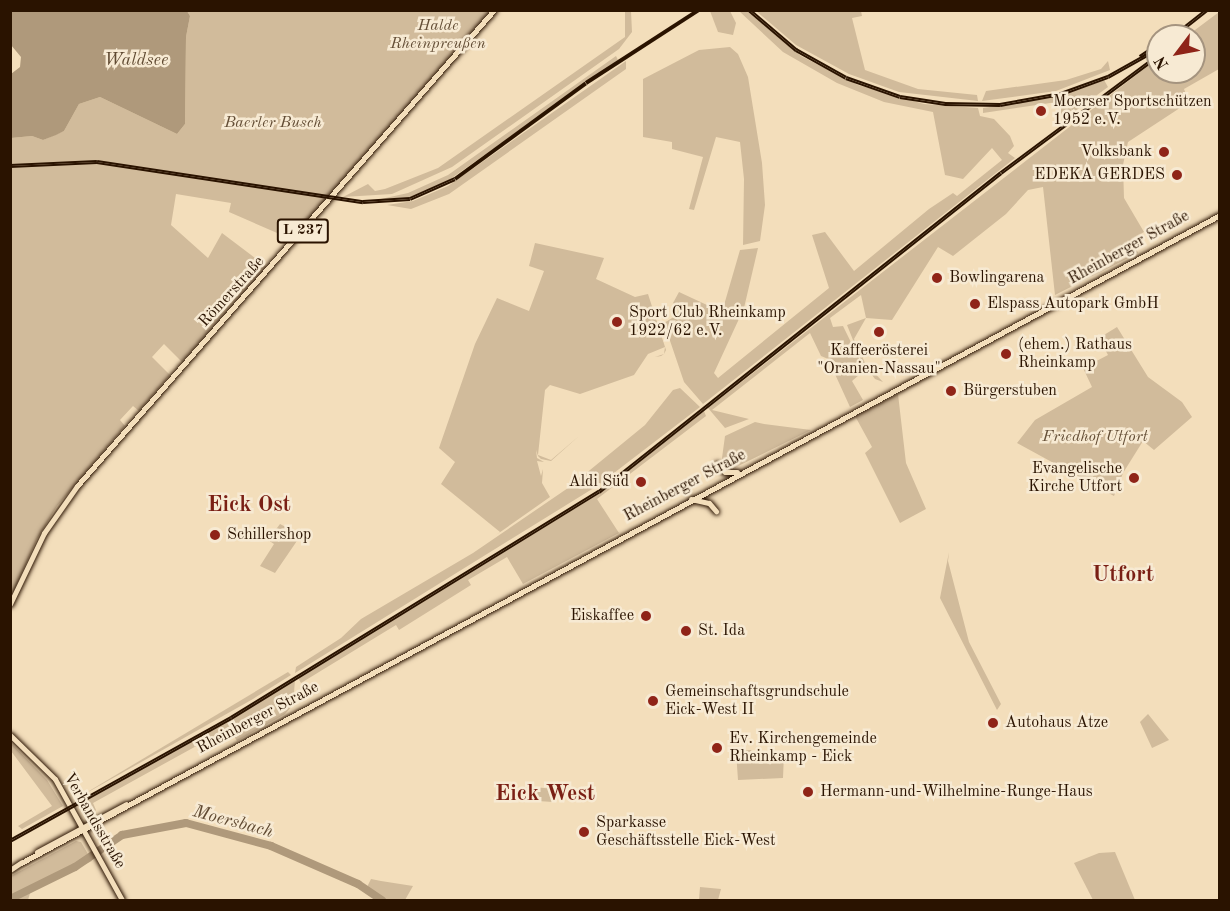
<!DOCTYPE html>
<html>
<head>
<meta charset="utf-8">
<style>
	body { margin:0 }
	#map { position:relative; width:1230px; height:911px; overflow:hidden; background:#f3debb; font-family:"Old Standard TT",serif }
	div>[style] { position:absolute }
	.green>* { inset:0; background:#d1bb9b }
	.water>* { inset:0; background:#af997b }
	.river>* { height:8px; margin:-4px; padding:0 4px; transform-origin:4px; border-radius:4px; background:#af997b }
	.roads { filter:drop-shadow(0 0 2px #2a1300) drop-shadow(0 0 2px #2a1300) }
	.major>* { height:5px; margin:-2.5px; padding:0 2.5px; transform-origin:2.5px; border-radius:2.5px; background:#f3debb }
	.rail>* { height:4px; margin-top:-2px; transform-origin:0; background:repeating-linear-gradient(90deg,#f7ead3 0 4.5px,#2a1300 0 9px); box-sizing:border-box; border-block:2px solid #2a1300 }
	.dots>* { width:16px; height:16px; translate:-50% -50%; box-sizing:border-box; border:3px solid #f7ead3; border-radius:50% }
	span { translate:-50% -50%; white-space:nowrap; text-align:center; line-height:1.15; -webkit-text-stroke:5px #f7ead3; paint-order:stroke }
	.shield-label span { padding:2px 4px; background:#f7ead3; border:2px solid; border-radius:4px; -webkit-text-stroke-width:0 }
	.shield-label { font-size:15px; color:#2a1300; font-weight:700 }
	.park-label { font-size:16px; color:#644e36; font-style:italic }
	.poi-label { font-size:16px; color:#2a1300 }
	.left { translate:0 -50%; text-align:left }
	.right { translate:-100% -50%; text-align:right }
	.street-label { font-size:16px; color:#2a1300 }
	.water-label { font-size:18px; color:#5f4931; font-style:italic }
	.district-label { font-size:22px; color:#7a1f14; font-weight:700 }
	.frame { position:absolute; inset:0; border:12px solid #2a1300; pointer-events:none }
	.north { position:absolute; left:1146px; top:24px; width:60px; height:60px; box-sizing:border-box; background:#f7ead3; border:2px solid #a5947f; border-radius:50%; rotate:238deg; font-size:16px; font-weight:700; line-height:24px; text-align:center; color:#2a1300 }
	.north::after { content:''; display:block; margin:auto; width:21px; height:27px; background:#8f2418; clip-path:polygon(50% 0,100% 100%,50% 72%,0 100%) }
</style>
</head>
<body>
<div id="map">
	<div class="green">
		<div style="clip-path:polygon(187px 11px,490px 11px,291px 239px,229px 212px,231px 203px,176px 194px,171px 225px,208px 258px,222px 233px,267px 267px,182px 362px,164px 344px,152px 357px,170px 375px,139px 411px,133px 406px,120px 420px,125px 426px,57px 506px,37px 539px,11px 597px,11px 138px,32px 136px,43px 140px,64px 131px,79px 104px,100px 97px,177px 134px,185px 124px,186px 37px,190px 16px)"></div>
		<div style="clip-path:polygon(625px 11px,631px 11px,632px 32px,619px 49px,452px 167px,392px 194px,343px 197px,368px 184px,375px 191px,385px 189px,438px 168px,625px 37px)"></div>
		<div style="clip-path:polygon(710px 11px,730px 11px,736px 23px,733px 35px,718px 32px)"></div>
		<div style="clip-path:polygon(739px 11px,747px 11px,801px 56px,858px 85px,924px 104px,978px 108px,980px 116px,994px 119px,1010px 136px,1014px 146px,1008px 153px,1015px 158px,703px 404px,684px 382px,664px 323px,677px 315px,679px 308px,673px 303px,679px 292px,722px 312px,740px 250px,758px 248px,744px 308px,714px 373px,718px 378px,829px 288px,812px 235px,825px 232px,854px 271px,929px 209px,953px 193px,957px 196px,1002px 160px,992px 148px,963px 179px,945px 175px,933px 112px,884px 102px,837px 83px,783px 52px)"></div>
		<div style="clip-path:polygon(756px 11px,861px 11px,862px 16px,852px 18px,865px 70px,918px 89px,977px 95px,978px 101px,899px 92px,849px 74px,796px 45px)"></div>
		<div style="clip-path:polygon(1219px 12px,1219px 69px,1184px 89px,1189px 102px,1128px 142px,1123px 165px,1124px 198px,1144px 232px,1132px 239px,1138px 253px,1055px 295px,1043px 187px,1028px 190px,1006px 214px,953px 256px,938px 247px,892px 320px,866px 318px,854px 339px,865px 363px,883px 382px,875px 379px,861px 360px,847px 325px,866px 318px,861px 295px,830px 318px,833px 327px,843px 326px,867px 375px,821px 356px,810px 333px,712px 410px,749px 419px,725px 428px,708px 408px,1158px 58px,1158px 72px,1194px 72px,1194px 36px,1187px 36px)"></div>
		<div style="clip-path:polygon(730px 47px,738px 54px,748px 77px,762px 163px,765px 205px,760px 241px,743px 245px,744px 179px,740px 142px,716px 137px,694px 210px,689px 209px,703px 157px,672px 149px,672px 142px,643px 137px,643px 79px,699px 50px)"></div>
		<div style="clip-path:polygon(616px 56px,618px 60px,449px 180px,411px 197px,393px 201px,372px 201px,408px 193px,448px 175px)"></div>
		<div style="clip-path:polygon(626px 61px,626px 69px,449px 194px,411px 209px,387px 205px,413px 201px,448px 186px)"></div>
		<div style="clip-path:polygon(1108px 61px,1110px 70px,1056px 91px,982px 101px,986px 91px,1066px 80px,1101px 69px)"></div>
		<div style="clip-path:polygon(1104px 80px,1108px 87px,1063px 120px,1057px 102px,983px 113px,983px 108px,1058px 97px)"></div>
		<div style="clip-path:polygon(535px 243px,604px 258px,596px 279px,635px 297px,648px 294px,666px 350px,664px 354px,661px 356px,655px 357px,664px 354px,665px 347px,648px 354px,634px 375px,580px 394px,550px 385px,545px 390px,538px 455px,551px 460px,579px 436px,551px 461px,541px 459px,538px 456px,536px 450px,537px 458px,544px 462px,537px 461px,541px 476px,543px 469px,542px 483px,550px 497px,496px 535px,500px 532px,441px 484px,455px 462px,439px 448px,475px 344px,497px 298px,529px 311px,544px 271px,529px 266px)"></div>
		<div style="clip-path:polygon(1117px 327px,1148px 377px,1182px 402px,1192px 417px,1154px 450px,1143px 441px,1123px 473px,1114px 496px,1017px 443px,1035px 420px,1092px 387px,1083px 368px,1108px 355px,1099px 338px)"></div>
		<div style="clip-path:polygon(829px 361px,859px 375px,852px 381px,863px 400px,850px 407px)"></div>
		<div style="clip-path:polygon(680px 388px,700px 407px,597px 486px,295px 673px,296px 667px,341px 638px,361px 619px,473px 553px,568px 488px,645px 425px,673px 390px)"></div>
		<div style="clip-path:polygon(898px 394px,906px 463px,926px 509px,900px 523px,865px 453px,872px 447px,855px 416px)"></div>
		<div style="clip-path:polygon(704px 411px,706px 416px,597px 499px,619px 533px,523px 584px,507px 557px,468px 580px,471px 585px,399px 630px,396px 625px,301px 683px,298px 678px,600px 493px)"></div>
		<div style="clip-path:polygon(755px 422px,764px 424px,811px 430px,732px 469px,725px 467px,722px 458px,725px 436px)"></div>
		<div style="clip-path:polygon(280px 524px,301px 535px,275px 573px,260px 566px,274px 544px,268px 540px)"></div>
		<div style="clip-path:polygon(949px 552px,948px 561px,969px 642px,1001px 704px,997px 710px,940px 598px)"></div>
		<div style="clip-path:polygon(288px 672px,291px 675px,253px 699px,74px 800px)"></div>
		<div style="clip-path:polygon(295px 680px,293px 705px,285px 714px,237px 741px,229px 728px,93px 803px,96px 810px,91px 818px,77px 806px)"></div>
		<div style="clip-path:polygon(1148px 714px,1169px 740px,1152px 748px,1140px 722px)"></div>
		<div style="clip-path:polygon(11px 743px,47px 780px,63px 806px,22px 829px,18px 826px,52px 806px,11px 751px)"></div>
		<div style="clip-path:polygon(751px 750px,754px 755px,781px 757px,784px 754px,783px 778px,738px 780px,736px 751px)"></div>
		<div style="clip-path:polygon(534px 787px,554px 789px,553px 802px,538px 801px,533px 795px)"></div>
		<div style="clip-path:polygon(76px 841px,81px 842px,92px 861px,31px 890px,28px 900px,11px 900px,11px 876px)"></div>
		<div style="clip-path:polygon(1115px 852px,1135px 900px,1093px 900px,1074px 863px,1099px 853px)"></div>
		<div style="clip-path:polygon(371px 879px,381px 881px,413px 886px,405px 900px,380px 900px,366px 889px)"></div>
		<div style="clip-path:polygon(700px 887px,721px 889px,718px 900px,699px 900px)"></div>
	</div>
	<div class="water">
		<div style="clip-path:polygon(11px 10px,187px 11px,190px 16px,186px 37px,185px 124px,177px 134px,100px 97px,79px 104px,64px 131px,56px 135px,43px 140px,32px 136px,11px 138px,11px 74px,20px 67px,21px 57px,11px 45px)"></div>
	</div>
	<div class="river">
		<div style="left:10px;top:899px;width:72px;rotate:-26.2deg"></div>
		<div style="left:75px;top:867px;width:57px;rotate:-34.2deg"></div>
		<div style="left:122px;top:835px;width:65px;rotate:-10.6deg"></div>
		<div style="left:186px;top:823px;width:88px;rotate:15.1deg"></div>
		<div style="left:271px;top:846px;width:95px;rotate:23.6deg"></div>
		<div style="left:358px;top:884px;width:29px;rotate:34deg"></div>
	</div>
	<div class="roads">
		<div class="major">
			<div style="left:717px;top:464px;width:11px;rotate:45deg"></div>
			<div style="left:725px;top:472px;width:12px"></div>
			<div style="left:691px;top:499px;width:18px;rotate:13deg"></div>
			<div style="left:709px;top:503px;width:11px;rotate:49deg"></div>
			<div style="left:10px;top:604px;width:79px;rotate:-64.4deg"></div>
			<div style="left:44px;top:533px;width:57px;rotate:-54.9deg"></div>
			<div style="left:77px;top:486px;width:633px;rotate:-48.78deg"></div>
			<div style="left:10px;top:735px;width:63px;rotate:44.4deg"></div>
			<div style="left:55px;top:779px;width:138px;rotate:61deg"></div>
			<div style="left:37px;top:852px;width:101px;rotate:-28.3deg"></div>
			<div style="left:21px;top:863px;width:1363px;rotate:-28.39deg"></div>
			<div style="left:10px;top:870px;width:14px;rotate:-34deg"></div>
		</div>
	</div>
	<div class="rail">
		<div style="left:749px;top:10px;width:62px;rotate:40.4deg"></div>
		<div style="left:796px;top:50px;width:57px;rotate:29.2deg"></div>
		<div style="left:846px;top:78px;width:57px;rotate:19.4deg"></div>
		<div style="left:900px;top:97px;width:46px;rotate:8.8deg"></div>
		<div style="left:945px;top:104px;width:55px;rotate:1deg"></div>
		<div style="left:1000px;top:105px;width:62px;rotate:-10.2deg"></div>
		<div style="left:1061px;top:94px;width:50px;rotate:-19.9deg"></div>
		<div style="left:1108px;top:77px;width:47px;rotate:-29.3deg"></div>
		<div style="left:1174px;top:36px;width:42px;rotate:-38.2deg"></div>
		<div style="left:1140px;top:57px;width:22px;rotate:-34deg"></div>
		<div style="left:10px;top:166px;width:87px;rotate:-2.6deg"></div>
		<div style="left:97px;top:162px;width:269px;rotate:8.6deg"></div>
		<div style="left:363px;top:202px;width:47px;rotate:-3.7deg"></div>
		<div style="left:410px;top:199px;width:49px;rotate:-24deg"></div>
		<div style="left:455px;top:179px;width:162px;rotate:-36.2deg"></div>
		<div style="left:586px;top:83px;width:135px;rotate:-32.9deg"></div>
		<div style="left:10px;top:841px;width:253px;rotate:-29.1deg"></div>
		<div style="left:231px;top:718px;width:432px;rotate:-31.6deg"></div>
		<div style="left:599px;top:492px;width:513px;rotate:-38.43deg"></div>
		<div style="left:1001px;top:173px;width:196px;rotate:-36.7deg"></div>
	</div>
	<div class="dots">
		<div style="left:1041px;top:111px;background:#8f2418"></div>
		<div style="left:1164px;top:152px;background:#8f2418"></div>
		<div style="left:1177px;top:175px;background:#8f2418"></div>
		<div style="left:937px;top:278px;background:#8f2418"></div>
		<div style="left:975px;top:304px;background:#8f2418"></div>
		<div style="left:617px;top:322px;background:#8f2418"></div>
		<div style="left:879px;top:332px;background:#8f2418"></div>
		<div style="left:1006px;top:354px;background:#8f2418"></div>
		<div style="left:951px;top:391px;background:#8f2418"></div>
		<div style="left:1134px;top:478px;background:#8f2418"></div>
		<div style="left:641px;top:482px;background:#8f2418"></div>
		<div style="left:215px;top:535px;background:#8f2418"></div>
		<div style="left:646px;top:616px;background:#8f2418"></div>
		<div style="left:686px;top:631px;background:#8f2418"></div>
		<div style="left:653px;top:701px;background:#8f2418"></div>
		<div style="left:993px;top:723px;background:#8f2418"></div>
		<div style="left:717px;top:748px;background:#8f2418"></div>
		<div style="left:808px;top:792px;background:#8f2418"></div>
		<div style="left:584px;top:832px;background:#8f2418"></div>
	</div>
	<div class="shield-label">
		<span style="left:303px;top:231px">L 237</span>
	</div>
	<div class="park-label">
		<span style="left:438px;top:35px">Halde<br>Rheinpreußen</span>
		<span style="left:273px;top:123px">Baerler Busch</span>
		<span style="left:1095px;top:437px">Friedhof Utfort</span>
	</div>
	<div class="poi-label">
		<span class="left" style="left:1053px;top:111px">Moerser Sportschützen<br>1952 e.V.</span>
		<span class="right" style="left:1152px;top:152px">Volksbank</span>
		<span class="right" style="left:1165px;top:175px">EDEKA GERDES</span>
		<span class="left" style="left:949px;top:278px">Bowlingarena</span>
		<span class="left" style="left:987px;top:304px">Elspass Autopark GmbH</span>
		<span class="left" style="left:629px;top:322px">Sport Club Rheinkamp<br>1922/62 e.V.</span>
		<span class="left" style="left:1018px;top:354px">(ehem.) Rathaus<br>Rheinkamp</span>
		<span style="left:879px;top:360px">Kaffeerösterei<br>"Oranien-Nassau"</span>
		<span class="left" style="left:963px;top:391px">Bürgerstuben</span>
		<span class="right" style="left:1122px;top:478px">Evangelische<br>Kirche Utfort</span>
		<span class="right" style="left:629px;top:482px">Aldi Süd</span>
		<span class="left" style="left:227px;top:535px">Schillershop</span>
		<span class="right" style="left:634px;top:616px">Eiskaffee</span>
		<span class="left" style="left:698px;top:631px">St. Ida</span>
		<span class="left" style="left:665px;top:701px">Gemeinschaftsgrundschule<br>Eick-West II</span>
		<span class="left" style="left:1005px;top:723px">Autohaus Atze</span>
		<span class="left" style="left:729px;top:748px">Ev. Kirchengemeinde<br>Rheinkamp - Eick</span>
		<span class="left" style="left:820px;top:792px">Hermann-und-Wilhelmine-Runge-Haus</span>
		<span class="left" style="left:596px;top:832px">Sparkasse<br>Geschäftsstelle Eick-West</span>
	</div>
	<div class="street-label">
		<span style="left:1129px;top:248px;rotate:-29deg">Rheinberger Straße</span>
		<span style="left:232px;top:292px;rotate:-48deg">Römerstraße</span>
		<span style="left:685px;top:486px;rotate:-28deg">Rheinberger Straße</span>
		<span style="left:258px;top:718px;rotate:-28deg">Rheinberger Straße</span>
		<span style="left:94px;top:821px;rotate:60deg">Verbandsstraße</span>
	</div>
	<div class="water-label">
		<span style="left:136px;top:60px">Waldsee</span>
		<span style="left:233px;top:822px;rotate:15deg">Moersbach</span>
	</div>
	<div class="district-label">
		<span style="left:249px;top:506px">Eick Ost</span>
		<span style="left:1123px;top:576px">Utfort</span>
		<span style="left:545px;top:795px">Eick West</span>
	</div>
	<div class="frame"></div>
	<div class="north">N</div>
</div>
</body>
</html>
